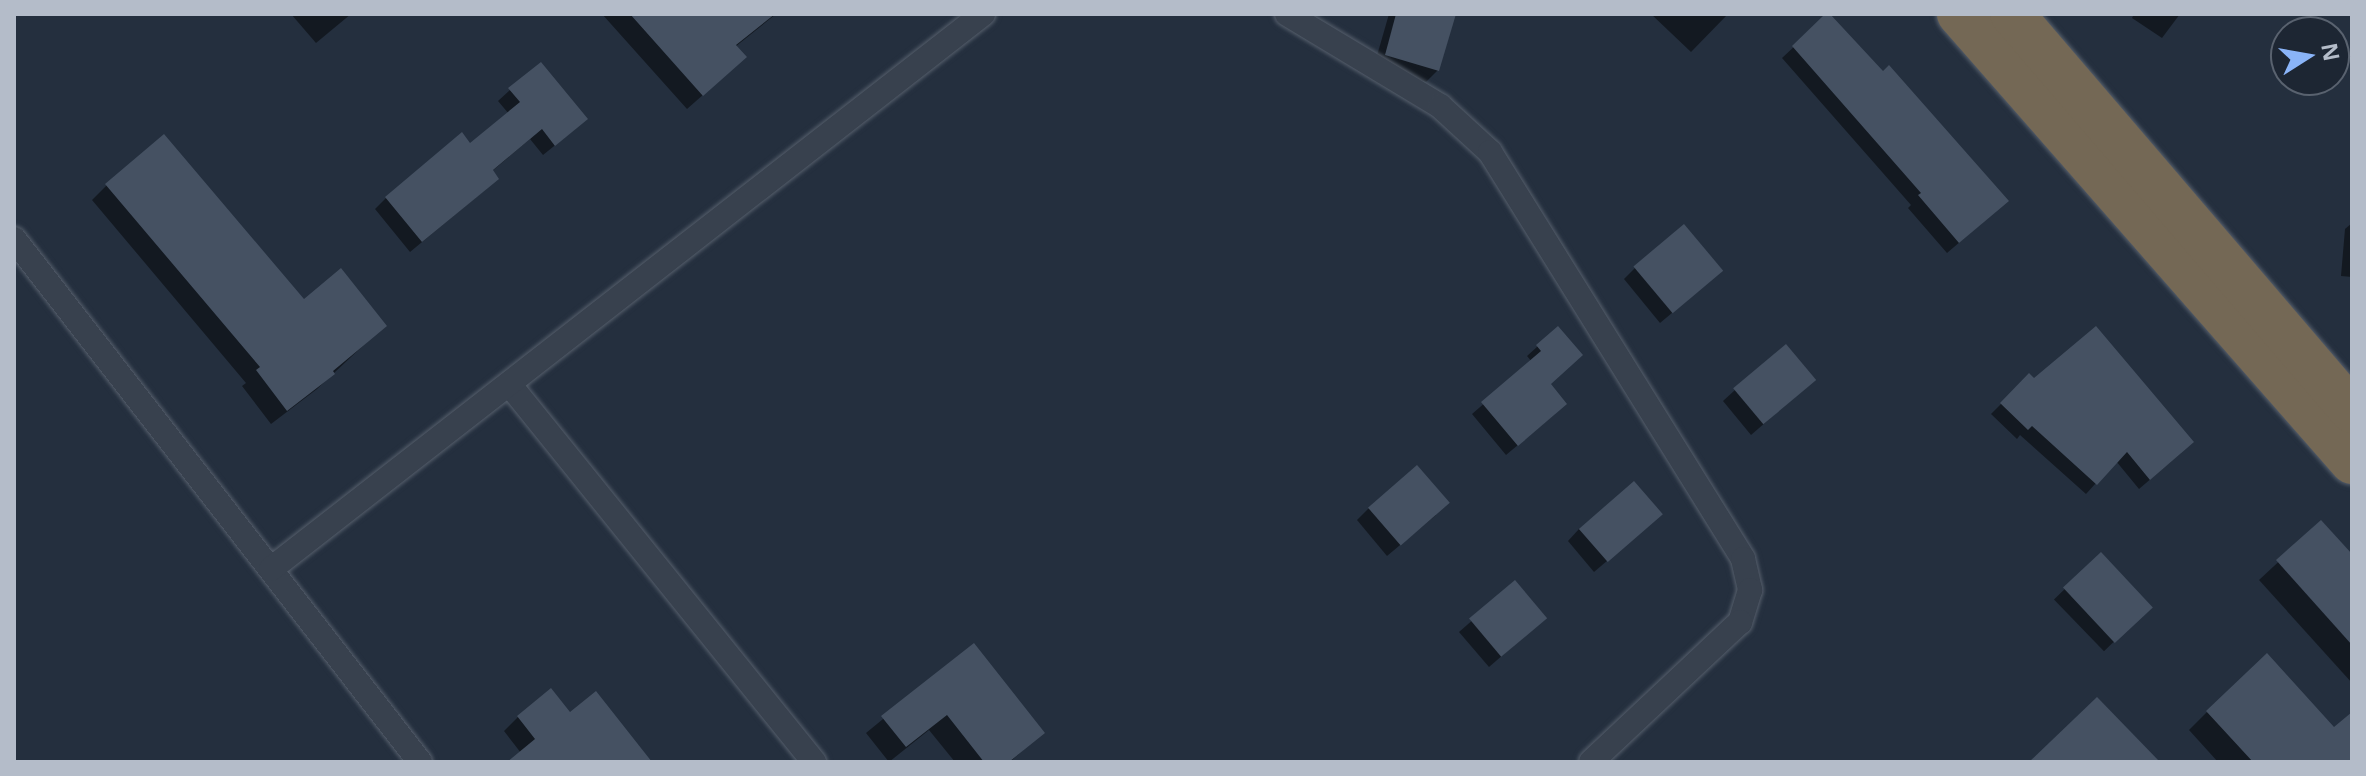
<!DOCTYPE html>
<html>
<head>
<meta charset="utf-8">
<style>
	body { margin:0 }
	#map { position:relative; width:2366px; height:776px; overflow:hidden; background:#242f3e; font-family:"Open Sans",sans-serif }
	div>[style] { position:absolute }
	.shadow>* { inset:0; background:#0007; transform-origin:0 0 }
	.building>* { inset:0; background:#455162; transform-origin:0 0 }
	.roads { filter:drop-shadow(0 0 2px #565f6c) drop-shadow(0 0 2px #565f6c) }
	.lane>* { height:24px; margin:-12px; padding:0 12px; transform-origin:12px; border-radius:12px; background:#38414e }
	.highway>* { height:44px; margin:-22px; padding:0 22px; transform-origin:22px; border-radius:22px; background:#746855 }
	span { translate:-50% -50%; white-space:nowrap; text-align:center; line-height:1.15; -webkit-text-stroke:7px #1d2633; paint-order:stroke }
	.frame { position:absolute; inset:0; border:16px solid #b4bcc9; pointer-events:none }
	.north { position:absolute; left:2270px; top:16px; width:80px; height:80px; box-sizing:border-box; background:#1d2633; border:2px solid #59626f; border-radius:50%; rotate:79deg; font-size:22px; font-weight:700; line-height:32px; text-align:center; color:#b4bcc9 }
	.north::after { content:''; display:block; margin:auto; width:28px; height:36px; background:#8ab4f8; clip-path:polygon(50% 0,100% 100%,50% 72%,0 100%) }
</style>
</head>
<body>
<div id="map">
	<div class="shadow">
		<div style="clip-path:polygon(291px 14px,351px 14px,316px 43px)"></div>
		<div style="clip-path:polygon(602px 14px,776px 14px,735px 47px,729px 72px,687px 109px)"></div>
		<div style="clip-path:polygon(1389px 14px,1454px 14px,1438px 70px,1426px 82px,1374px 66px)"></div>
		<div style="clip-path:polygon(1651px 14px,1728px 14px,1691px 52px)"></div>
		<div style="clip-path:polygon(2134px 14px,2180px 14px,2162px 38px,2132px 18px)"></div>
		<div style="clip-path:polygon(1828px 15px,1995px 212px,1947px 253px,1908px 208px,1911px 205px,1782px 58px)"></div>
		<div style="clip-path:polygon(510px 90px,574px 130px,543px 155px,530px 139px,491px 172px,485px 190px,410px 252px,375px 209px,386px 198px,470px 146px,509px 114px,498px 101px)"></div>
		<div style="clip-path:polygon(107px 185px,303px 301px,385px 325px,317px 389px,271px 424px,242px 386px,246px 383px,92px 200px)"></div>
		<div style="clip-path:polygon(2352px 223px,2352px 277px,2341px 276px,2345px 229px)"></div>
		<div style="clip-path:polygon(1635px 268px,1709px 282px,1660px 323px,1624px 279px)"></div>
		<div style="clip-path:polygon(1558px 328px,1548px 385px,1555px 414px,1506px 455px,1472px 414px,1532px 362px,1527px 356px)"></div>
		<div style="clip-path:polygon(2029px 376px,2181px 453px,2139px 489px,2116px 461px,2086px 494px,2020px 435px,2017px 439px,1991px 414px)"></div>
		<div style="clip-path:polygon(1735px 390px,1802px 391px,1751px 435px,1723px 401px)"></div>
		<div style="clip-path:polygon(1369px 508px,1436px 515px,1387px 556px,1357px 520px)"></div>
		<div style="clip-path:polygon(2320px 523px,2352px 557px,2352px 683px,2259px 580px)"></div>
		<div style="clip-path:polygon(1648px 526px,1594px 572px,1568px 541px,1579px 529px)"></div>
		<div style="left:2100px;top:555px;width:72px;height:64px;rotate:46deg"></div>
		<div style="clip-path:polygon(1515px 583px,1533px 629px,1489px 667px,1459px 632px)"></div>
		<div style="clip-path:polygon(973px 645px,1042px 733px,1010px 762px,955px 762px,929px 730px,889px 762px,866px 733px)"></div>
		<div style="clip-path:polygon(2207px 712px,2334px 730px,2352px 714px,2352px 762px,2218px 762px,2189px 730px)"></div>
		<div style="clip-path:polygon(570px 715px,649px 762px,512px 762px,521px 753px,504px 731px,518px 717px)"></div>
	</div>
	<div class="building">
		<div style="clip-path:polygon(630px 14px,775px 14px,736px 45px,747px 57px,703px 96px)"></div>
		<div style="clip-path:polygon(1396px 14px,1456px 14px,1439px 71px,1385px 55px)"></div>
		<div style="clip-path:polygon(1825px 14px,1830px 14px,1883px 71px,1889px 65px,2009px 201px,1959px 243px,1918px 195px,1921px 193px,1792px 46px)"></div>
		<div style="clip-path:polygon(541px 62px,588px 119px,555px 146px,542px 129px,493px 170px,499px 179px,422px 242px,385px 197px,462px 132px,470px 143px,520px 102px,508px 88px)"></div>
		<div style="clip-path:polygon(164px 134px,304px 299px,341px 268px,387px 326px,333px 371px,335px 374px,287px 411px,256px 370px,260px 367px,105px 184px)"></div>
		<div style="left:1684px;top:224px;width:61px;height:66px;rotate:50deg"></div>
		<div style="clip-path:polygon(1558px 326px,1583px 355px,1551px 384px,1567px 404px,1518px 446px,1481px 402px,1541px 351px,1536px 345px)"></div>
		<div style="clip-path:polygon(2096px 326px,2194px 442px,2150px 480px,2127px 452px,2097px 485px,2032px 426px,2028px 430px,2000px 403px,2029px 373px,2034px 378px)"></div>
		<div style="left:1786px;top:344px;width:47px;height:69px;rotate:50deg"></div>
		<div style="left:1417px;top:465px;width:50px;height:65px;rotate:49deg"></div>
		<div style="left:1634px;top:481px;width:44px;height:73px;rotate:49deg"></div>
		<div style="clip-path:polygon(2321px 520px,2352px 554px,2352px 645px,2276px 560px)"></div>
		<div style="left:2101px;top:552px;width:76px;height:52px;rotate:47deg"></div>
		<div style="left:1515px;top:580px;width:50px;height:60px;rotate:50deg"></div>
		<div style="clip-path:polygon(974px 643px,1045px 733px,1009px 762px,984px 762px,947px 715px,906px 747px,881px 716px)"></div>
		<div style="clip-path:polygon(2267px 653px,2334px 727px,2352px 712px,2352px 762px,2253px 762px,2206px 711px)"></div>
		<div style="clip-path:polygon(551px 688px,570px 712px,596px 691px,652px 762px,507px 762px,535px 739px,517px 716px)"></div>
		<div style="clip-path:polygon(2097px 697px,2160px 762px,2029px 762px)"></div>
	</div>
	<div class="roads">
		<div class="lane">
			<div style="left:1287px;top:14px;width:179px;rotate:31deg"></div>
			<div style="left:1440px;top:106px;width:68px;rotate:42.6deg"></div>
			<div style="left:1490px;top:152px;width:479px;rotate:58.1deg"></div>
			<div style="left:1743px;top:559px;width:32px;rotate:77deg"></div>
			<div style="left:1750px;top:590px;width:34px;rotate:107deg"></div>
			<div style="left:1740px;top:622px;width:204px;rotate:136.8deg"></div>
			<div style="left:14px;top:239px;width:662px;rotate:52.18deg"></div>
			<div style="left:509px;top:384px;width:486px;rotate:51.1deg"></div>
			<div style="left:271px;top:569px;width:903px;rotate:-37.94deg"></div>
		</div>
		<div class="highway">
			<div style="left:1959px;top:14px;width:596px;rotate:48.74deg"></div>
			<div style="left:2012px;top:14px;width:523px;rotate:49.42deg"></div>
		</div>
	</div>
	<div class="frame"></div>
	<div class="north">N</div>
</div>
</body>
</html>
